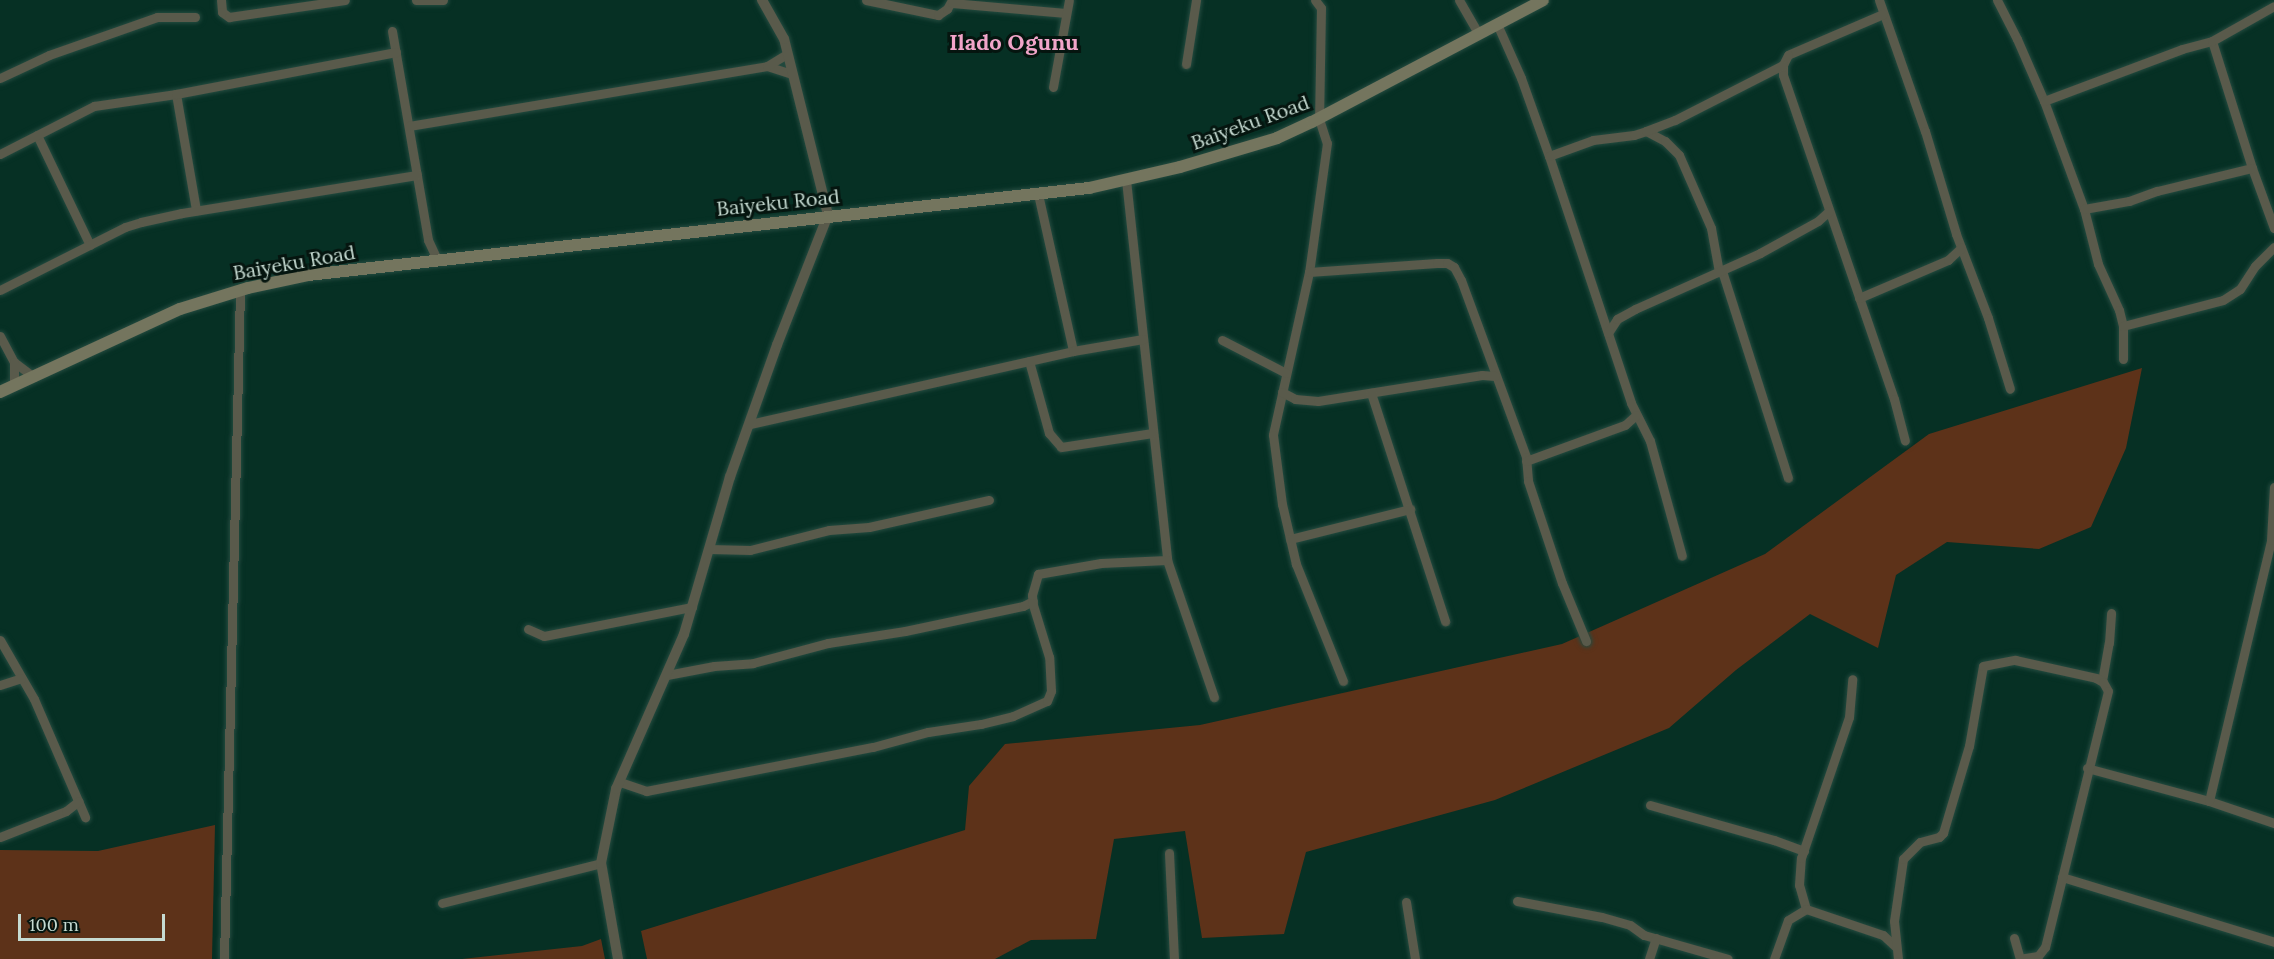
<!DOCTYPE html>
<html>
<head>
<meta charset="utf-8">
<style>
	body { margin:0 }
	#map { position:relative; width:2274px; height:959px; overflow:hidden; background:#063024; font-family:Lora,serif }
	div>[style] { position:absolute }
	.green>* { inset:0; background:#5d3219 }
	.roads { filter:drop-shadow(0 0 2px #254b40) drop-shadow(0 0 2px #254b40) }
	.minor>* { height:9px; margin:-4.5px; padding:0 4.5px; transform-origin:4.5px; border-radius:4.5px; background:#595a4b }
	.tertiary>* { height:10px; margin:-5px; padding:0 5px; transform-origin:5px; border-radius:5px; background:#595a4b }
	.secondary>* { height:12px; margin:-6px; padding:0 6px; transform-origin:6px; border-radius:6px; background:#74755e }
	span { translate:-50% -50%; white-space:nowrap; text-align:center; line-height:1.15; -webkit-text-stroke:6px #05150f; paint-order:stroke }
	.street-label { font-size:20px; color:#c6dbd2 }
	.quarter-label { font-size:22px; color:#f1a5c9; font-weight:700 }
	.scale { position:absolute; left:18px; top:914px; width:147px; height:27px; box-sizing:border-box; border:3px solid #c6dbd2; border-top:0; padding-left:8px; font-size:18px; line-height:21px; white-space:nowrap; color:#c6dbd2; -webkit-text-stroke:4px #05150f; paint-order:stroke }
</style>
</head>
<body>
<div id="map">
	<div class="green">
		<div style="clip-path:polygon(2142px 368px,2126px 448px,2091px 527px,2039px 549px,1947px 542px,1896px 575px,1878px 648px,1810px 614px,1736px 670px,1669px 728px,1495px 800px,1306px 852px,1284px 934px,1202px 938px,1185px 831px,1114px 839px,1096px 939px,1031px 940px,995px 959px,647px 959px,641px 931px,965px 830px,969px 786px,1005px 744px,1200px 725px,1562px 644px,1765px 554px,1929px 434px)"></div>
		<div style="clip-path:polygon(215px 825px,212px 959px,0 959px,0 850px,98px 851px)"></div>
		<div style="clip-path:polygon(601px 939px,605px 959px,462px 959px,582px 946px)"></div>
	</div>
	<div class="roads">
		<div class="minor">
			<div style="left:221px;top:0;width:12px;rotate:85deg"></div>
			<div style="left:222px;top:12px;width:9px;rotate:36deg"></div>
			<div style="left:229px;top:17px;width:117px;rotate:-8.3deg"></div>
			<div style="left:416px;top:0;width:27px"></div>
			<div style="left:866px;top:0;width:74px;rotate:11.8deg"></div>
			<div style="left:938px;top:15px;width:11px;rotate:-34deg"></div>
			<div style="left:947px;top:9px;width:10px;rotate:-61deg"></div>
			<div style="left:1315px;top:0;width:10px;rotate:53deg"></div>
			<div style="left:1321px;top:8px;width:111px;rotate:91deg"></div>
			<div style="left:1319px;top:119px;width:25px;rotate:72deg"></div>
			<div style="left:1327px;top:143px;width:130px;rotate:97.9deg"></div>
			<div style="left:1309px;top:272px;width:167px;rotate:102.5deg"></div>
			<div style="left:1273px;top:435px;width:70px;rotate:82.6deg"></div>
			<div style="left:1282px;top:504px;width:62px;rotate:76.9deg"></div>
			<div style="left:1296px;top:564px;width:126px;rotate:68.1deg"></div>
			<div style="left:1459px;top:0;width:38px;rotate:60deg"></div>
			<div style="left:1879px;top:0;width:139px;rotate:70.7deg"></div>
			<div style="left:1925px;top:131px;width:108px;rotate:73.2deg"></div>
			<div style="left:1956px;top:234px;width:90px;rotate:69.1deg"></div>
			<div style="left:1988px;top:318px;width:74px;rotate:72.8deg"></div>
			<div style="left:1997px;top:0;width:44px;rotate:62.9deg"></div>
			<div style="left:2017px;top:39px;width:68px;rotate:66.5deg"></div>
			<div style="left:2044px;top:101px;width:115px;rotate:69.7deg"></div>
			<div style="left:2084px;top:209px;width:57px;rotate:75.7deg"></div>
			<div style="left:2098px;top:264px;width:51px;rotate:65.5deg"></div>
			<div style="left:2119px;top:310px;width:16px;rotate:76deg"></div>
			<div style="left:2123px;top:326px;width:33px;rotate:90deg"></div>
			<div style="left:952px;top:3px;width:114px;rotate:5deg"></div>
			<div style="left:1883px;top:14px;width:103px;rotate:156.7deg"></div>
			<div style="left:1788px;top:55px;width:11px;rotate:117deg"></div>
			<div style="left:1783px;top:65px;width:10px;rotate:90deg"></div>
			<div style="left:1783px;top:75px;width:342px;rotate:71.1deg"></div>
			<div style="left:1894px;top:399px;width:43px;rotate:75.3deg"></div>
			<div style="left:1497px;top:24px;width:59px;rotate:66deg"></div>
			<div style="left:1521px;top:78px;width:83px;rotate:70.3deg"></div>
			<div style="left:1549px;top:156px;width:260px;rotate:71.6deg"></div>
			<div style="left:1631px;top:403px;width:42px;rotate:63.4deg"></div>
			<div style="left:1650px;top:441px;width:119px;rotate:74.5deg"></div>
			<div style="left:392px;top:31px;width:212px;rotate:80.2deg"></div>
			<div style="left:428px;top:240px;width:23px;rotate:65deg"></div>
			<div style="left:2212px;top:41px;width:133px;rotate:72.5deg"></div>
			<div style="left:2252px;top:168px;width:64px;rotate:69.9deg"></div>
			<div style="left:1186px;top:64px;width:65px;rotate:-81.1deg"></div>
			<div style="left:767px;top:66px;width:26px;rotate:18deg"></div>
			<div style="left:0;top:78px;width:54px;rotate:-25.1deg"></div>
			<div style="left:49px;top:55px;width:114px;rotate:-19.4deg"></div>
			<div style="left:157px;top:17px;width:38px"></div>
			<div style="left:1053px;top:87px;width:88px;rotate:-79.6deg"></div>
			<div style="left:176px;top:94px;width:118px;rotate:80.2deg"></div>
			<div style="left:2044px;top:101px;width:147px;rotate:-20.6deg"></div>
			<div style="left:2182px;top:49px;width:31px;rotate:-15deg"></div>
			<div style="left:2212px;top:41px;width:71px;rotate:-29.4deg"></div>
			<div style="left:409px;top:126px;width:363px;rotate:-9.5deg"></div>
			<div style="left:767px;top:66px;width:23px;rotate:-31deg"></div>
			<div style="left:1646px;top:131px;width:21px;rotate:28deg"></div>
			<div style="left:1665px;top:141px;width:20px;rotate:45deg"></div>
			<div style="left:1679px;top:155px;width:80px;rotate:66.3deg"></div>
			<div style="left:1711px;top:228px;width:45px;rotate:79.7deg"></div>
			<div style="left:37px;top:135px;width:122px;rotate:64.3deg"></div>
			<div style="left:0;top:154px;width:106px;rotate:-27.1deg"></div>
			<div style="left:94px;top:106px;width:83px;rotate:-8.3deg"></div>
			<div style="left:176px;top:94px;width:224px;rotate:-10.8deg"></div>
			<div style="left:1549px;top:156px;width:47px;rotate:-20deg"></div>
			<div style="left:1593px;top:140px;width:41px;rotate:-7deg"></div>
			<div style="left:1634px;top:135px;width:13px;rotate:-18deg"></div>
			<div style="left:1646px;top:131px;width:31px;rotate:-21deg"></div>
			<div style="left:1675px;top:120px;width:121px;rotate:-27deg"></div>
			<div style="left:1126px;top:180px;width:382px;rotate:83.8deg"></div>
			<div style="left:1167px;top:560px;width:145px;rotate:71.1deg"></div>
			<div style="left:1038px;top:194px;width:161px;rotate:77.4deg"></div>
			<div style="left:2084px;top:209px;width:46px;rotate:-10.1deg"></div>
			<div style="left:2129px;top:201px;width:30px;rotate:-20deg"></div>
			<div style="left:2157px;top:191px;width:98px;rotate:-13.6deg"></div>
			<div style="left:1722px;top:271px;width:217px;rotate:72.3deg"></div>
			<div style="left:1309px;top:272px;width:128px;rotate:-4deg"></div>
			<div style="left:1437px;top:263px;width:10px"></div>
			<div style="left:1447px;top:263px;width:8px;rotate:30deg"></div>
			<div style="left:1454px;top:267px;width:15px;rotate:62deg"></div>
			<div style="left:1461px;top:280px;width:189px;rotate:69.8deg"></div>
			<div style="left:1526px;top:457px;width:24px;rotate:85deg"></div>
			<div style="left:1528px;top:481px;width:108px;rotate:71.6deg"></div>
			<div style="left:1562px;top:583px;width:63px;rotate:67.5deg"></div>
			<div style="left:0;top:290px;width:140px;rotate:-26.7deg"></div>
			<div style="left:125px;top:227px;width:17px;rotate:-17deg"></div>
			<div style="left:141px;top:222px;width:42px;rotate:-12.4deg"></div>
			<div style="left:182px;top:213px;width:238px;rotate:-9.2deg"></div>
			<div style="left:1859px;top:298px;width:97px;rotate:-23.1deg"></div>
			<div style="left:1948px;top:260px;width:18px;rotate:-43deg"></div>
			<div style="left:2123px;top:326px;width:103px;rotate:-14.6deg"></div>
			<div style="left:2223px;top:300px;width:20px;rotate:-33deg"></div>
			<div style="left:2240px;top:289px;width:27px;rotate:-57deg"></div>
			<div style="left:2255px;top:266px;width:27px;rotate:-45deg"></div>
			<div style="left:1608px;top:333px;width:17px;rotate:-57deg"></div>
			<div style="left:1617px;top:319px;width:21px;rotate:-29deg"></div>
			<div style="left:1635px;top:309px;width:137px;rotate:-24.1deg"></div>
			<div style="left:1760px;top:253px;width:66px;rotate:-28.9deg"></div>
			<div style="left:1818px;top:221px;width:15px;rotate:-42deg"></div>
			<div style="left:0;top:336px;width:30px;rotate:62deg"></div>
			<div style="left:14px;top:362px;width:25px;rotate:37deg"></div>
			<div style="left:1222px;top:340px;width:72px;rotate:27.3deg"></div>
			<div style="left:1029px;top:361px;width:75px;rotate:74.5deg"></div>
			<div style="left:1049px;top:433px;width:18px;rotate:49deg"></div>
			<div style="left:1061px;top:447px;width:93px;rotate:-8.7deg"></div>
			<div style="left:14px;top:386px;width:24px;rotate:-90deg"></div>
			<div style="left:1282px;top:392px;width:15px;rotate:28deg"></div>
			<div style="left:1295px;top:399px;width:23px;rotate:5deg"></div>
			<div style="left:1318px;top:401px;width:166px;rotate:-9deg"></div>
			<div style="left:1482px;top:375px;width:13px;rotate:4deg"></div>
			<div style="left:1371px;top:393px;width:240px;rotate:72deg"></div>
			<div style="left:750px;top:424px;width:331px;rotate:-12.7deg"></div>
			<div style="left:1073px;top:351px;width:71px;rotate:-9.7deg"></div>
			<div style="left:1526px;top:461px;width:105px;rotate:-20deg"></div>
			<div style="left:1625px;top:425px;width:15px;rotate:-42deg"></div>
			<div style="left:1290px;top:539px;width:124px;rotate:-14deg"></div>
			<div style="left:709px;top:549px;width:41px;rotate:1.4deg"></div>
			<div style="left:750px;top:550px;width:81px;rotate:-14.2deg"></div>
			<div style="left:829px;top:530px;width:40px;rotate:-4.3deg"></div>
			<div style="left:869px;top:527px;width:123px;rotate:-12.7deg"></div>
			<div style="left:528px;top:629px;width:17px;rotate:24deg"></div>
			<div style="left:544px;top:636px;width:151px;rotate:-11.1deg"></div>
			<div style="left:0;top:640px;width:68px;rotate:60deg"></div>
			<div style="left:34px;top:699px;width:129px;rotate:66.6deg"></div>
			<div style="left:667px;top:675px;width:48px;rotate:-10.8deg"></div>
			<div style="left:714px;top:666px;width:39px;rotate:-4deg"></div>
			<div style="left:753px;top:663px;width:78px;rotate:-14.9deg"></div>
			<div style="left:828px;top:643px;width:78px;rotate:-8.9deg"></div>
			<div style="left:905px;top:631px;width:121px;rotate:-12deg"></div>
			<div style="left:1023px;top:606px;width:11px;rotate:-27deg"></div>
			<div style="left:2102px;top:681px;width:39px;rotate:-80deg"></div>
			<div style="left:2109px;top:643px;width:30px;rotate:-86deg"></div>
			<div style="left:0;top:685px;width:22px;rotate:-18deg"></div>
			<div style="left:2087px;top:768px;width:126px;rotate:15.1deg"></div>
			<div style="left:2209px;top:801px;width:69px;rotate:18.7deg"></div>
			<div style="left:620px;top:782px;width:28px;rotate:19deg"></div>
			<div style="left:646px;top:791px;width:231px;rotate:-11deg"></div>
			<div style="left:873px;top:747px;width:57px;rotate:-15.3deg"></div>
			<div style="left:928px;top:732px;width:54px;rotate:-8.6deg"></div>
			<div style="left:981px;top:724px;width:33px;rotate:-14deg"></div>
			<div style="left:1013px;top:716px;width:37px;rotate:-24deg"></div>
			<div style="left:1047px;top:701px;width:11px;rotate:-68deg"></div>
			<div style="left:1051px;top:691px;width:34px;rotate:-93deg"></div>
			<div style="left:1049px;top:657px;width:54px;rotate:-107.1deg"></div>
			<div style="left:1033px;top:605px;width:10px;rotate:-96deg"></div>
			<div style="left:1032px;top:595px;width:22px;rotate:-74deg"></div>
			<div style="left:1038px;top:574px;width:64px;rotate:-9.9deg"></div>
			<div style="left:1101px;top:563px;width:66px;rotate:-2.6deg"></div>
			<div style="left:2209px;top:801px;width:268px;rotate:-76.6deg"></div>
			<div style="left:2271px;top:540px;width:53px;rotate:-86.8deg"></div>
			<div style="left:1650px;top:805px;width:129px;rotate:15.8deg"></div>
			<div style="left:1774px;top:840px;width:32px;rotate:20deg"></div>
			<div style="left:0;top:837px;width:71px;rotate:-21.5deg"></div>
			<div style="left:66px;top:811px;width:16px;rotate:-38deg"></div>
			<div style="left:1169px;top:853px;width:106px;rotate:87.3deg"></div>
			<div style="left:2062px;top:877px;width:222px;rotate:17deg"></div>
			<div style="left:1517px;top:901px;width:86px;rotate:10.7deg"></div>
			<div style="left:1602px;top:917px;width:29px;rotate:16deg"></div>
			<div style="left:1630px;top:925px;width:17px;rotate:36deg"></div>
			<div style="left:1644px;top:935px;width:87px;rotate:15.9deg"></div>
			<div style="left:1406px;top:902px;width:58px;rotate:81deg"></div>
			<div style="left:442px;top:903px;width:164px;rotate:-14.1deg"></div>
			<div style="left:1806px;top:909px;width:25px;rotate:-106deg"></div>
			<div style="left:1799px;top:885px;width:27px;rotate:-86deg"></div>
			<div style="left:1801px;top:858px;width:149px;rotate:-71.2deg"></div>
			<div style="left:1849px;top:717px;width:38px;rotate:-85deg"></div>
			<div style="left:2014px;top:938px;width:22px;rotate:74deg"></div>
			<div style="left:224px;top:959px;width:669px;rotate:-88.63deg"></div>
			<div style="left:1649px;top:959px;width:22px;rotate:-72deg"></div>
			<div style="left:1774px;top:959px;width:41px;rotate:-70.3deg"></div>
			<div style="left:1788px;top:920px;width:21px;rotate:-31deg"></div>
			<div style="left:1806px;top:909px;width:81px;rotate:18.7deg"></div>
			<div style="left:1883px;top:935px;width:18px;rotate:43deg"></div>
			<div style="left:1898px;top:959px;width:38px;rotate:-96deg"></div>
			<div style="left:1894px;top:921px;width:63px;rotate:-81.7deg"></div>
			<div style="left:1903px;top:859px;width:24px;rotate:-45deg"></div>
			<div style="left:1920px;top:842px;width:20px;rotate:-15deg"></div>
			<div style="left:1939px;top:837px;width:6px;rotate:-45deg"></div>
			<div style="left:1943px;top:833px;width:91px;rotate:-73.4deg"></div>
			<div style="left:1969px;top:746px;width:81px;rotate:-80.1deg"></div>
			<div style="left:1983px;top:666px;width:33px;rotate:-11deg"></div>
			<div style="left:2015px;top:660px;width:83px;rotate:12.5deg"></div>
			<div style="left:2096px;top:678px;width:8px;rotate:30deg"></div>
			<div style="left:2103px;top:682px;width:10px;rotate:61deg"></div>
			<div style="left:2108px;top:691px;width:264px;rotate:103.8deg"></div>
			<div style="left:2045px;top:947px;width:11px;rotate:128deg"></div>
			<div style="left:2038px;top:956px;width:18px;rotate:171deg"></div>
		</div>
		<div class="tertiary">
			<div style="left:618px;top:959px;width:97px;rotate:-100deg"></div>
			<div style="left:601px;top:863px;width:76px;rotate:-78.5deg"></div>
			<div style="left:616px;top:789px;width:169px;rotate:-66.3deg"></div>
			<div style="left:684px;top:634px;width:164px;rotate:-73.7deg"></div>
			<div style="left:730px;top:477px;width:140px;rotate:-70.4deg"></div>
			<div style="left:777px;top:345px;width:140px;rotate:-68.6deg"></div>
			<div style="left:828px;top:215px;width:181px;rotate:-104deg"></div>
			<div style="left:784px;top:39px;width:45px;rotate:-119.4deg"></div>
		</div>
		<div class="secondary">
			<div style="left:0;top:392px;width:198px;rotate:-24.8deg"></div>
			<div style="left:180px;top:309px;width:71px;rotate:-17.2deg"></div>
			<div style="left:248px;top:288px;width:61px;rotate:-12.2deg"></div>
			<div style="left:308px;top:275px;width:786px;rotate:-6.36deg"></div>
			<div style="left:1089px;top:188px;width:93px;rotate:-13deg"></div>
			<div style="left:1180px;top:167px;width:101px;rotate:-16.6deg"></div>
			<div style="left:1277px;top:138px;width:38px;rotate:-25deg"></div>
			<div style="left:1312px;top:122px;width:261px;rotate:-27.8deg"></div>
		</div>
	</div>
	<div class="street-label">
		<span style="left:1250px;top:122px;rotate:-20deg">Baiyeku Road</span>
		<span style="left:778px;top:202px;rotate:-6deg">Baiyeku Road</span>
		<span style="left:294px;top:262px;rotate:-10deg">Baiyeku Road</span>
	</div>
	<div class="quarter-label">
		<span style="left:1014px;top:43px">Ilado Ogunu</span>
	</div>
	<div class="scale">100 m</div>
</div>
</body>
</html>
